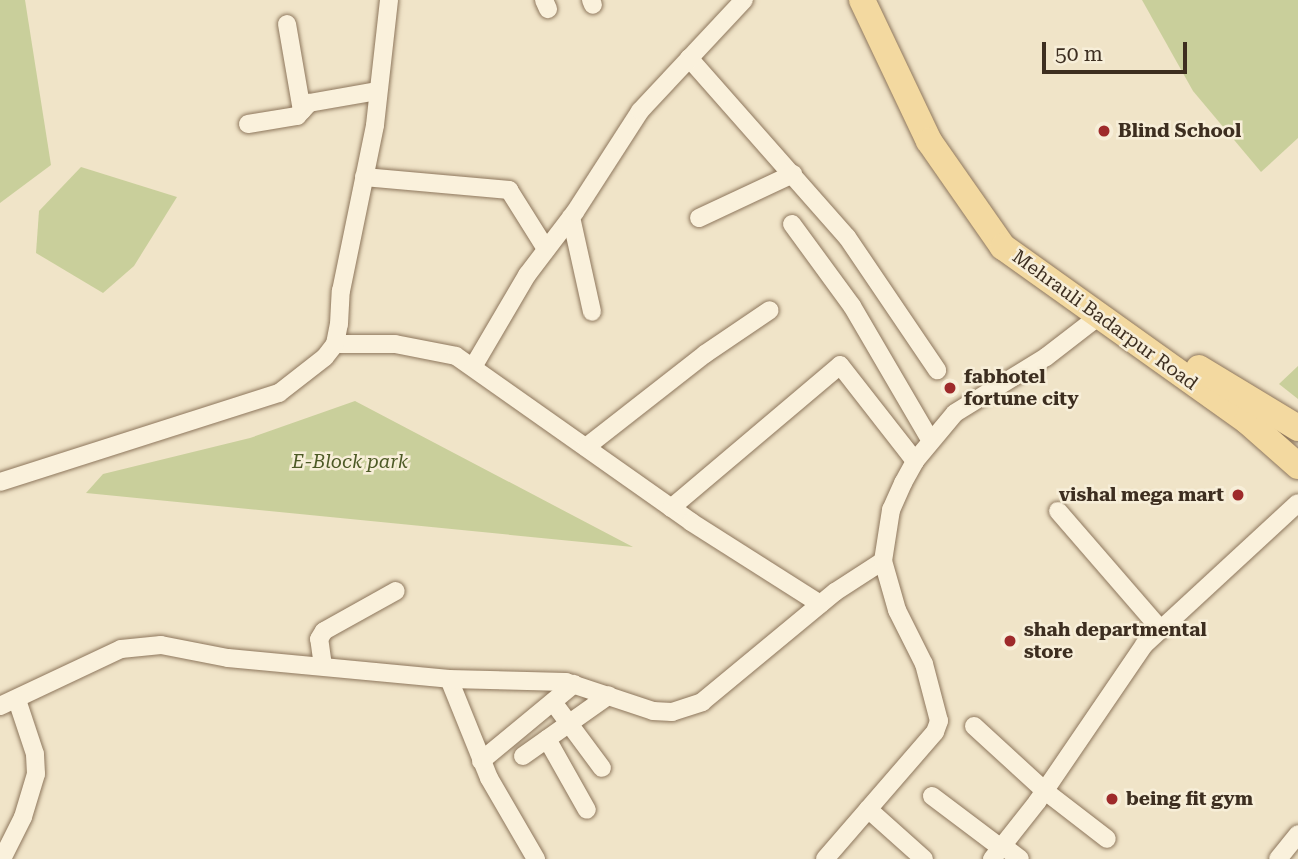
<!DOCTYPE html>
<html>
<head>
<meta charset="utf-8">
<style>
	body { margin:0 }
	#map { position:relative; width:1298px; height:859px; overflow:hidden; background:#f0e4c8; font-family:"Roboto Serif",serif }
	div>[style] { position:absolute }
	.green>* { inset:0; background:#c9cf9b }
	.roads { filter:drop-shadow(0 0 2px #8d765c) drop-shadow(0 0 2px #8d765c) }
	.street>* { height:18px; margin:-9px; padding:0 9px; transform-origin:9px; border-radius:9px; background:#faf1dc }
	.primary>* { height:26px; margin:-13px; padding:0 13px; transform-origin:13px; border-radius:13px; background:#f3d9a0 }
	.dots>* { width:19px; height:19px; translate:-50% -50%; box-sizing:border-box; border:4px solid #f7eed8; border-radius:50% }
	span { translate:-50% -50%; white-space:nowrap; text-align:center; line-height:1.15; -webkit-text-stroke:5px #f7eed8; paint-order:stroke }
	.poi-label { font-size:19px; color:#3d2e20; font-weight:700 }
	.left { translate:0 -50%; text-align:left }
	.right { translate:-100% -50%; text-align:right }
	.street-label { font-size:19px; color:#3d2e20 }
	.park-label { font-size:19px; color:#4d5a26; font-style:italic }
	.scale { position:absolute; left:1042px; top:42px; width:145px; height:32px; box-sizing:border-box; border:4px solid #3d2e20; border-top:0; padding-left:9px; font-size:21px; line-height:24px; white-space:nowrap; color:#3d2e20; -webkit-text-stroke:5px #f7eed8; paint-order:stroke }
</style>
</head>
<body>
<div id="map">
	<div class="green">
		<div style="clip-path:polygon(0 0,25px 0,51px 165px,0 203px)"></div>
		<div style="clip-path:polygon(1142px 0,1298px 0,1298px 138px,1261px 172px,1193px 91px)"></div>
		<div style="clip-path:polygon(81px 167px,177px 197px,134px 266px,103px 293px,36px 253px,39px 211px)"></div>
		<div style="clip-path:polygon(1298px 366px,1298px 399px,1279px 384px)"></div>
		<div style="clip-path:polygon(355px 401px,633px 547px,86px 493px,103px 474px,250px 438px)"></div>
	</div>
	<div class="roads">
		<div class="street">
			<div style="left:544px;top:0;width:10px;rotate:66deg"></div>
			<div style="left:591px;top:0;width:5px;rotate:68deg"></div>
			<div style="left:287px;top:24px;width:88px;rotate:80.2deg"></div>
			<div style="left:689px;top:58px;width:239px;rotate:48.6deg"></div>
			<div style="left:847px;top:237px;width:161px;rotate:55.9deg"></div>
			<div style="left:248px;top:124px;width:50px;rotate:-9.3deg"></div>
			<div style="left:297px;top:116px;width:18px;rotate:-47deg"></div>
			<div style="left:309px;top:103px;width:70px;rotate:-9.9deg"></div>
			<div style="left:364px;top:177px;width:146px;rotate:5.1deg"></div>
			<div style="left:509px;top:190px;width:70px;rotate:57.9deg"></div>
			<div style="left:571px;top:217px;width:97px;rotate:77.5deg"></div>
			<div style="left:699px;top:218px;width:104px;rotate:-25.1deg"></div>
			<div style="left:792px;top:224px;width:102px;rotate:53.8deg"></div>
			<div style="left:852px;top:306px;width:156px;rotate:59.7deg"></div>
			<div style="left:335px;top:344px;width:60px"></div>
			<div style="left:395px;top:344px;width:62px;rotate:11.1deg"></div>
			<div style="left:456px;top:356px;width:288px;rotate:35.2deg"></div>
			<div style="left:691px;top:522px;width:153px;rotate:32.4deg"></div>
			<div style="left:473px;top:367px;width:107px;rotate:-59.6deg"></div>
			<div style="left:527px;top:275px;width:79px;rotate:-52.7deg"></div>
			<div style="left:575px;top:212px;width:120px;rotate:-57.2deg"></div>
			<div style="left:640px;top:111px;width:152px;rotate:-46.9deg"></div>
			<div style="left:586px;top:447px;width:151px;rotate:-38deg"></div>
			<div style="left:705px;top:354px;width:78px;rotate:-34.1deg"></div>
			<div style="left:0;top:482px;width:293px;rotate:-17.7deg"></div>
			<div style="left:279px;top:393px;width:58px;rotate:-38deg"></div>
			<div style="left:325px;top:357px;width:16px;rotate:-52deg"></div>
			<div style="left:335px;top:344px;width:20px;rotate:-79deg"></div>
			<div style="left:339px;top:324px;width:33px;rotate:-87deg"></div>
			<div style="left:341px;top:291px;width:169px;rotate:-78.4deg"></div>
			<div style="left:375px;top:125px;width:126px;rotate:-83.6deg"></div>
			<div style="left:671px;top:508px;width:221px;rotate:-40.2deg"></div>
			<div style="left:840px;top:365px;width:122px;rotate:52deg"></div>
			<div style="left:1058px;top:511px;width:157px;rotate:49.1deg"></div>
			<div style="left:323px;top:666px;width:27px;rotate:-98deg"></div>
			<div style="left:319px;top:639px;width:9px;rotate:-58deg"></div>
			<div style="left:324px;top:631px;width:82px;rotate:-29.1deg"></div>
			<div style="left:449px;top:679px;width:107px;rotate:68deg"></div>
			<div style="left:489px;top:778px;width:94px;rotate:59.9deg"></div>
			<div style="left:553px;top:702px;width:82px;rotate:53.4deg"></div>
			<div style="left:0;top:706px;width:134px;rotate:-25.2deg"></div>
			<div style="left:121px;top:649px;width:40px;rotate:-5.7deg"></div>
			<div style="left:161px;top:645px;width:68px;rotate:11deg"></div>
			<div style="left:228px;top:658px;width:222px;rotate:5.4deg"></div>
			<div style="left:449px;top:679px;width:117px;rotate:1.5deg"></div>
			<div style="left:566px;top:682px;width:92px;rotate:18.4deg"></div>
			<div style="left:653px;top:711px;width:19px;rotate:3deg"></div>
			<div style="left:672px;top:712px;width:32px;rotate:-18deg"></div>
			<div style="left:702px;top:702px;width:173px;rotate:-39.6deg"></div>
			<div style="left:835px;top:592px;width:57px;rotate:-32.9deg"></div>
			<div style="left:974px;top:726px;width:96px;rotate:42.5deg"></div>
			<div style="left:1045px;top:791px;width:78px;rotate:37.7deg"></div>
			<div style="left:547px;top:739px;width:81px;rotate:60.6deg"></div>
			<div style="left:523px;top:756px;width:105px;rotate:-35.3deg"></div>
			<div style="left:481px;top:761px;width:121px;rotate:-39.6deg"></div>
			<div style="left:932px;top:796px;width:86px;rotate:37deg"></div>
			<div style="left:868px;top:809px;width:75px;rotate:41.8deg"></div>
			<div style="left:1003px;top:846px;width:21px;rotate:37deg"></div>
			<div style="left:2px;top:859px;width:47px;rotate:-63.4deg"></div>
			<div style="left:23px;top:817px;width:45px;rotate:-73.2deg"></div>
			<div style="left:36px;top:774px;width:20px;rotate:-93deg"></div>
			<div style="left:35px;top:754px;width:57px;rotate:-108.4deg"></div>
			<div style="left:825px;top:859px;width:168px;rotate:-49.1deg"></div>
			<div style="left:935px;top:732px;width:12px;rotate:-70deg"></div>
			<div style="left:939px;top:721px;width:59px;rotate:-104.7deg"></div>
			<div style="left:924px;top:664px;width:60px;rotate:-116.6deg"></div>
			<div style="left:897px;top:610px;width:51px;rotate:-105.9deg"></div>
			<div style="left:883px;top:561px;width:52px;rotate:-81.1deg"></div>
			<div style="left:891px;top:510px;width:30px;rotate:-66deg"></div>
			<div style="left:903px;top:483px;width:25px;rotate:-61deg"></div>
			<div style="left:915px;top:461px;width:62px;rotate:-50.2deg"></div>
			<div style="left:955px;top:413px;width:107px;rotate:-31.6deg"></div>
			<div style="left:1046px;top:357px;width:66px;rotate:-37.6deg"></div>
			<div style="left:992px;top:859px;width:73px;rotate:-51.7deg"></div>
			<div style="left:1037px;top:802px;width:190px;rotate:-55.7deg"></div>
			<div style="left:1144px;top:645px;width:209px;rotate:-42.7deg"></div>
			<div style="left:1278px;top:859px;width:32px;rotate:-51deg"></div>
		</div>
		<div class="primary">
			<div style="left:862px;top:0;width:156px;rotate:64.6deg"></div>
			<div style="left:929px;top:141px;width:129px;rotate:55.1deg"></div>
			<div style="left:1003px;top:247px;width:300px;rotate:35.5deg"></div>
			<div style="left:1247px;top:421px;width:68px;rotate:41.4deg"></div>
			<div style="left:1199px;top:368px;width:116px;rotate:31.2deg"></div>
		</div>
	</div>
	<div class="dots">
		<div style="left:1104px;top:131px;background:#9e2a2b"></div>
		<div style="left:950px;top:388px;background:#9e2a2b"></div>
		<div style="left:1238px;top:495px;background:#9e2a2b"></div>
		<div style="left:1010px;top:641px;background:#9e2a2b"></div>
		<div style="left:1112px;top:799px;background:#9e2a2b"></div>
	</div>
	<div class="poi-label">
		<span class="left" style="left:1118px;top:131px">Blind School</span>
		<span class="left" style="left:964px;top:388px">fabhotel<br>fortune city</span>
		<span class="right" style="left:1224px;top:495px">vishal mega mart</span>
		<span class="left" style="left:1024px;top:641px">shah departmental<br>store</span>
		<span class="left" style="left:1126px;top:799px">being fit gym</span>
	</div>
	<div class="street-label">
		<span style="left:1105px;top:320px;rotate:36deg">Mehrauli Badarpur Road</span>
	</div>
	<div class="park-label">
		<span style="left:350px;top:462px">E-Block park</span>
	</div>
	<div class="scale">50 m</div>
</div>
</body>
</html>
